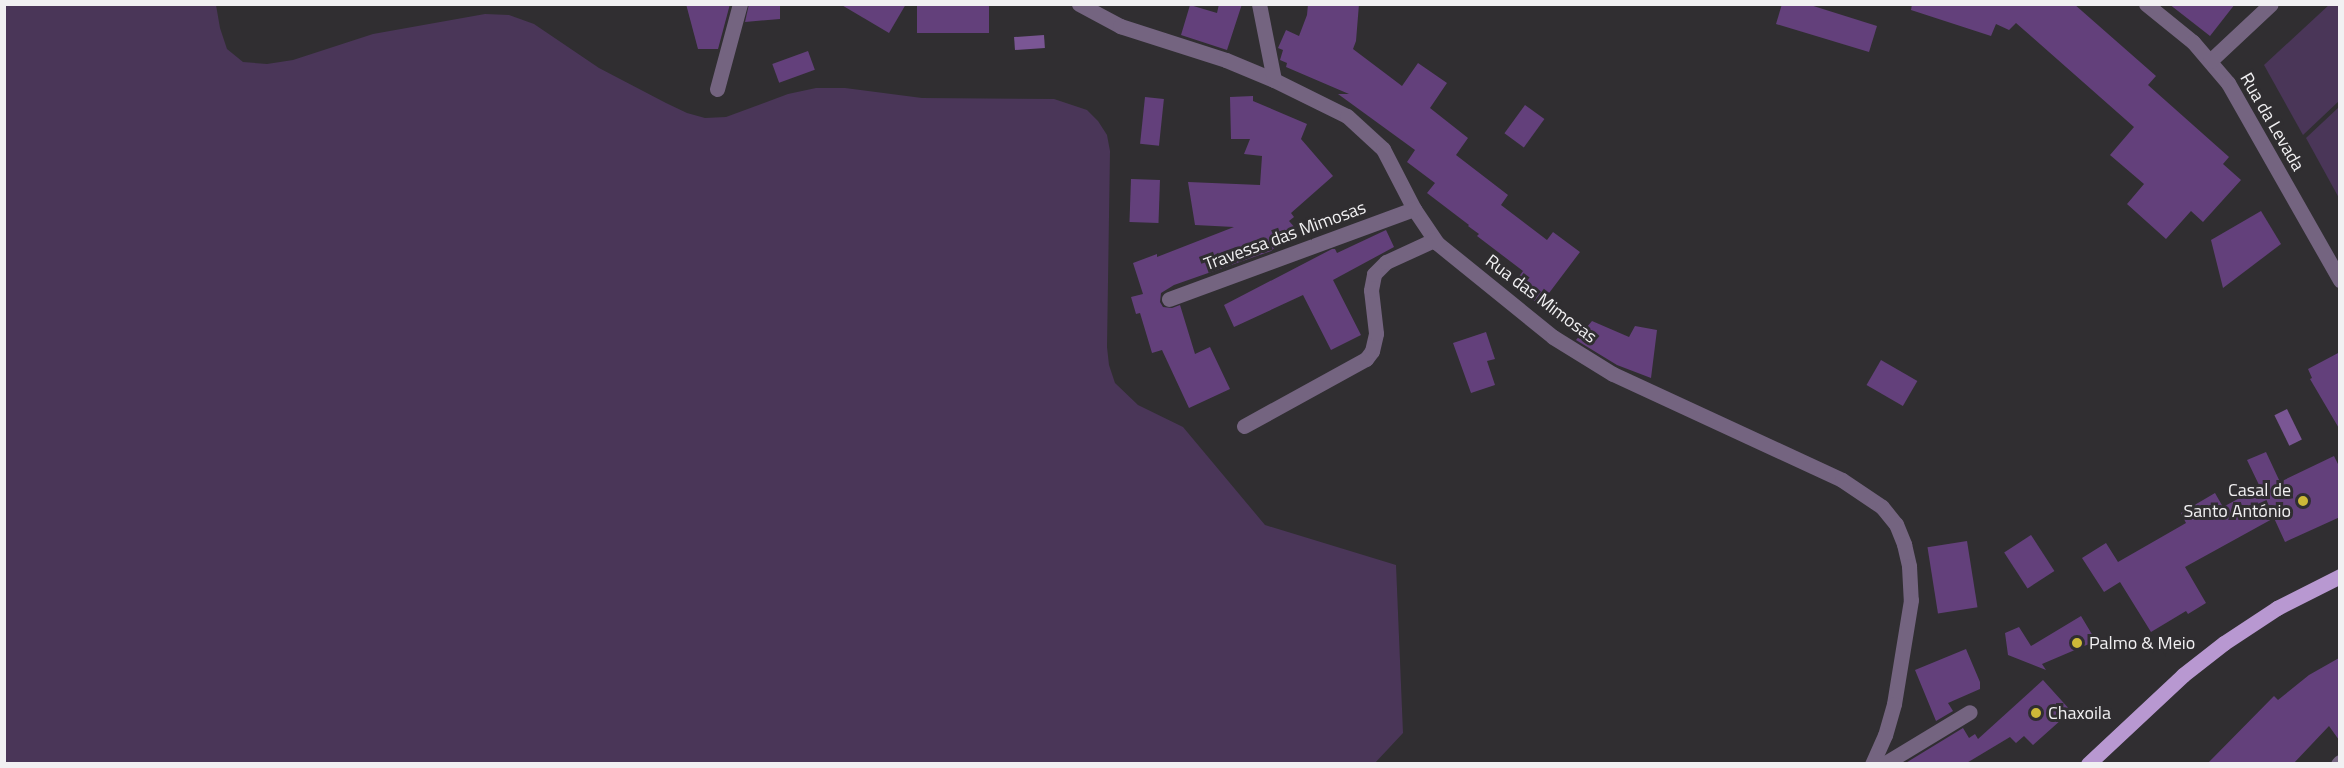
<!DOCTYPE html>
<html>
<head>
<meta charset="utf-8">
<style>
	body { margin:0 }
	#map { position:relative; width:2344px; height:768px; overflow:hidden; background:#302e31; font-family:"Titillium Web",sans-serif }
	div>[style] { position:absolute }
	.green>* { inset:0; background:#4a3658 }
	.water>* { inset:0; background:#7a5694; transform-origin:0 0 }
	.building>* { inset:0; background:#63407b; transform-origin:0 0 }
	.minor>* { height:15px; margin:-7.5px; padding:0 7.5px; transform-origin:7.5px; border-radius:7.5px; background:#746480 }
	.major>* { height:15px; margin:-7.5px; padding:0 7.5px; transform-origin:7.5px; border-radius:7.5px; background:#b898d1 }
	.dots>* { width:16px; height:16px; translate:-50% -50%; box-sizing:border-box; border:3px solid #302e31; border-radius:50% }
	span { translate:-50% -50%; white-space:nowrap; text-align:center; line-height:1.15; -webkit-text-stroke:6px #302e31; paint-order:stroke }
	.street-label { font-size:18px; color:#f1f0f2 }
	.poi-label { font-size:18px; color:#f1f0f2 }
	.right { translate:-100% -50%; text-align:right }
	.left { translate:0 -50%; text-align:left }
	.frame { position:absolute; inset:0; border:6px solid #f1f0f2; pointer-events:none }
</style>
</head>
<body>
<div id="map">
	<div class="green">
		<div style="clip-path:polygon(2330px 4px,2339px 5px,2339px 101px,2303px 135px,2264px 65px)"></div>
		<div style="clip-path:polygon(4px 5px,216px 5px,220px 28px,227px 49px,243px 62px,267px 64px,293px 60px,373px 34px,485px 14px,509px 15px,534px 24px,599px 68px,666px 103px,687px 113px,705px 118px,726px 117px,788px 94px,816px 88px,845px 88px,922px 98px,1054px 99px,1087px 110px,1098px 121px,1107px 135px,1110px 151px,1107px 347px,1109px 365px,1115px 383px,1138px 405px,1183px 427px,1265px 525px,1396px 565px,1403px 733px,1374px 764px,5px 763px)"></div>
		<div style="clip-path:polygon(2339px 107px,2339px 198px,2306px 138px)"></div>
	</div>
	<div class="water">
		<div style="left:1044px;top:35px;width:13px;height:30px;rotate:86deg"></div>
		<div style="left:2287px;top:409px;width:34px;height:14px;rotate:64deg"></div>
	</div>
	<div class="building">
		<div style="clip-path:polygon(686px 4px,730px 4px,718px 49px,698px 49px)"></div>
		<div style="clip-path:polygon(749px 4px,780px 4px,780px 19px,745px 22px)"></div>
		<div style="clip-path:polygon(840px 4px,906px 4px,889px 33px)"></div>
		<div style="left:917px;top:4px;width:72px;height:29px"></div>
		<div style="clip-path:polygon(1219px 4px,1242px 4px,1227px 50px,1181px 35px,1190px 5px,1217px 13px)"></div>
		<div style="clip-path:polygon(1308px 4px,1359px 4px,1356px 41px,1353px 49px,1402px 86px,1418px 63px,1447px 83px,1430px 108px,1468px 138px,1456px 155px,1508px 195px,1501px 205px,1547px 240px,1553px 232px,1580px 252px,1540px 305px,1513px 285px,1523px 271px,1477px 236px,1479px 234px,1468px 226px,1469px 225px,1427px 193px,1435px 183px,1407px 162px,1415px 150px,1338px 94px,1349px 94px,1286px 67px,1287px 63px,1280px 60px,1283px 50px,1278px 48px,1286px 30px,1299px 36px,1307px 15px)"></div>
		<div style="clip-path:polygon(1782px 4px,1807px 4px,1877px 26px,1869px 52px,1776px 24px)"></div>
		<div style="clip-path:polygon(1912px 4px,2074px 4px,2156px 76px,2148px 85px,2229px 157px,2223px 164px,2241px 180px,2203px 222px,2191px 211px,2166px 239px,2127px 204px,2144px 184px,2110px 155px,2134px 127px,2016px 23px,2009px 30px,1996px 24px,1991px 36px,1911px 10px)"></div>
		<div style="clip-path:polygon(2169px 4px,2235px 4px,2210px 36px)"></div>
		<div style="left:808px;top:51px;width:20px;height:38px;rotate:70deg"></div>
		<div style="clip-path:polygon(1253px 96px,1253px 101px,1307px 124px,1301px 139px,1333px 176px,1291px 213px,1294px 217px,1289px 221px,1296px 229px,1271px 251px,1174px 285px,1161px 293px,1160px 302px,1163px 307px,1172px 308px,1180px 305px,1195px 354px,1210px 347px,1230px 389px,1189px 408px,1162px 350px,1152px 353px,1140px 313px,1136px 314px,1131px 297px,1143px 294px,1133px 263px,1157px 254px,1157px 257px,1234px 227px,1195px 225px,1188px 182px,1260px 185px,1262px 156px,1244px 154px,1250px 139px,1231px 139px,1230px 97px)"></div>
		<div style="left:1145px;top:97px;width:19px;height:47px;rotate:6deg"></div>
		<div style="left:1525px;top:105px;width:24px;height:35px;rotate:36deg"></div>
		<div style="left:1131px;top:179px;width:29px;height:43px;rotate:2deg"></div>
		<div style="clip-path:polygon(2261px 211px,2281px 244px,2223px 288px,2211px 240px)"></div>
		<div style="clip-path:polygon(1386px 230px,1394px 247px,1333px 280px,1361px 335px,1331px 350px,1303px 295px,1234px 327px,1224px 305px,1332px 249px,1335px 249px,1337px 253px)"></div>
		<div style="clip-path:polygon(1592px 321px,1629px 337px,1635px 326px,1657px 330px,1651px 378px,1617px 365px,1576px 340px)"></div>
		<div style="clip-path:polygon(1486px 332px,1495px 359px,1487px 361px,1495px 385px,1471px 393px,1453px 343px)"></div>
		<div style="clip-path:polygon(2340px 352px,2340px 430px,2310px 379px,2312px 378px,2308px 369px)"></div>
		<div style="left:1881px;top:360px;width:42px;height:29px;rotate:30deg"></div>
		<div style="clip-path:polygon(2266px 452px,2280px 482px,2334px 456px,2340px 468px,2340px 517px,2285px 542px,2274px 518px,2185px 567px,2206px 603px,2188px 614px,2186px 611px,2151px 632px,2120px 582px,2104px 592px,2082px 558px,2106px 543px,2118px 562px,2186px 523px,2181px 513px,2215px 493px,2223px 507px,2260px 487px,2247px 460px)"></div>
		<div style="left:2031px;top:535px;width:43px;height:32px;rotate:57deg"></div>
		<div style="left:1967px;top:541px;width:67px;height:40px;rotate:81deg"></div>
		<div style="clip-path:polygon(2081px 616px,2096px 641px,2042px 664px,2046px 670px,2008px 655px,2005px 633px,2019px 627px,2031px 646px)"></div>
		<div style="clip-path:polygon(1966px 649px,1980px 682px,1980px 689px,1948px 703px,1953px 711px,1936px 721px,1915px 670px)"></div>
		<div style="clip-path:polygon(2339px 658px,2339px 740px,2329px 726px,2293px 764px,2207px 764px,2274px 696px,2278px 700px,2309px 675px)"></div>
		<div style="clip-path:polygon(2043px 680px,2071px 711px,2033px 745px,2024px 736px,2016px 743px,2010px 737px,1965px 764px,1904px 764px,1963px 728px,1969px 738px,1975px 734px,1978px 739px)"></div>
	</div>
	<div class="minor">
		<div style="left:1079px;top:4px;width:47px;rotate:28.2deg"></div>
		<div style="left:1120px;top:26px;width:111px;rotate:17.8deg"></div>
		<div style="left:1226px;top:60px;width:52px;rotate:22.6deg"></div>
		<div style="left:1274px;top:80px;width:81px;rotate:26.3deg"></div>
		<div style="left:1347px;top:116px;width:49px;rotate:42.5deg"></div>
		<div style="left:1383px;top:149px;width:68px;rotate:62.7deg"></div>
		<div style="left:1414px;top:209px;width:41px;rotate:55.9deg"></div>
		<div style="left:1437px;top:243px;width:149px;rotate:39deg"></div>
		<div style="left:1553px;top:337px;width:70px;rotate:31.7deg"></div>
		<div style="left:1613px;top:374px;width:252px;rotate:24.8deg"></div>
		<div style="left:1842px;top:480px;width:48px;rotate:34deg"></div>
		<div style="left:1882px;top:507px;width:22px;rotate:51deg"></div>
		<div style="left:1896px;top:524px;width:22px;rotate:68deg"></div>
		<div style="left:1904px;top:544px;width:23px;rotate:77deg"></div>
		<div style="left:1909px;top:566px;width:34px;rotate:87deg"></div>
		<div style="left:1911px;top:600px;width:105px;rotate:99.3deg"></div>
		<div style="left:1894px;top:704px;width:32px;rotate:106deg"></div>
		<div style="left:1885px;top:735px;width:32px;rotate:114deg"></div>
		<div style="left:1259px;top:4px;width:77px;rotate:78.8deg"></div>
		<div style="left:2146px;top:4px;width:60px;rotate:39deg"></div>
		<div style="left:2193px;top:42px;width:54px;rotate:49.5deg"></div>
		<div style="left:2228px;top:83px;width:227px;rotate:60.4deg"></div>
		<div style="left:2210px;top:61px;width:83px;rotate:-43.1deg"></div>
		<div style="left:717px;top:89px;width:88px;rotate:-74.9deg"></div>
		<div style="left:1169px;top:299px;width:261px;rotate:-20.2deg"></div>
		<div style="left:1244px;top:426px;width:139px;rotate:-28.8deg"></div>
		<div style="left:1366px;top:359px;width:10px;rotate:-53deg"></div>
		<div style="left:1372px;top:351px;width:18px;rotate:-77deg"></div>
		<div style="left:1376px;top:333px;width:43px;rotate:-96.6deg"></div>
		<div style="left:1371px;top:290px;width:16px;rotate:-79deg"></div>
		<div style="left:1374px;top:274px;width:17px;rotate:-45deg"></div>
		<div style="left:1386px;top:262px;width:53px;rotate:-24.6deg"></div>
		<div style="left:1884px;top:764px;width:100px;rotate:-31.2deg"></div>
		<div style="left:2338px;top:764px;width:3px;rotate:-45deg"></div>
	</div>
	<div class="major">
		<div style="left:2088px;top:764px;width:130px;rotate:-43.1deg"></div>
		<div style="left:2183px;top:675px;width:52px;rotate:-38deg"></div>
		<div style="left:2224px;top:643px;width:64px;rotate:-33.4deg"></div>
		<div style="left:2277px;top:608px;width:71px;rotate:-26.9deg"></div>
	</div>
	<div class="dots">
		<div style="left:2303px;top:501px;background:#cdb938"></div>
		<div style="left:2077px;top:643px;background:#cdb938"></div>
		<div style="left:2036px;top:713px;background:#cdb938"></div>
	</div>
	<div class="street-label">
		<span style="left:2272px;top:122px;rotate:60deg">Rua da Levada</span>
		<span style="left:1285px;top:236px;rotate:-20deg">Travessa das Mimosas</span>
		<span style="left:1541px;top:299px;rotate:37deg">Rua das Mimosas</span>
	</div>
	<div class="poi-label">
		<span class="right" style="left:2291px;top:501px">Casal de<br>Santo António</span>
		<span class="left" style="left:2089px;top:643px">Palmo &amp; Meio</span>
		<span class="left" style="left:2048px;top:713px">Chaxoila</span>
	</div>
	<div class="frame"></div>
</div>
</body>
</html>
